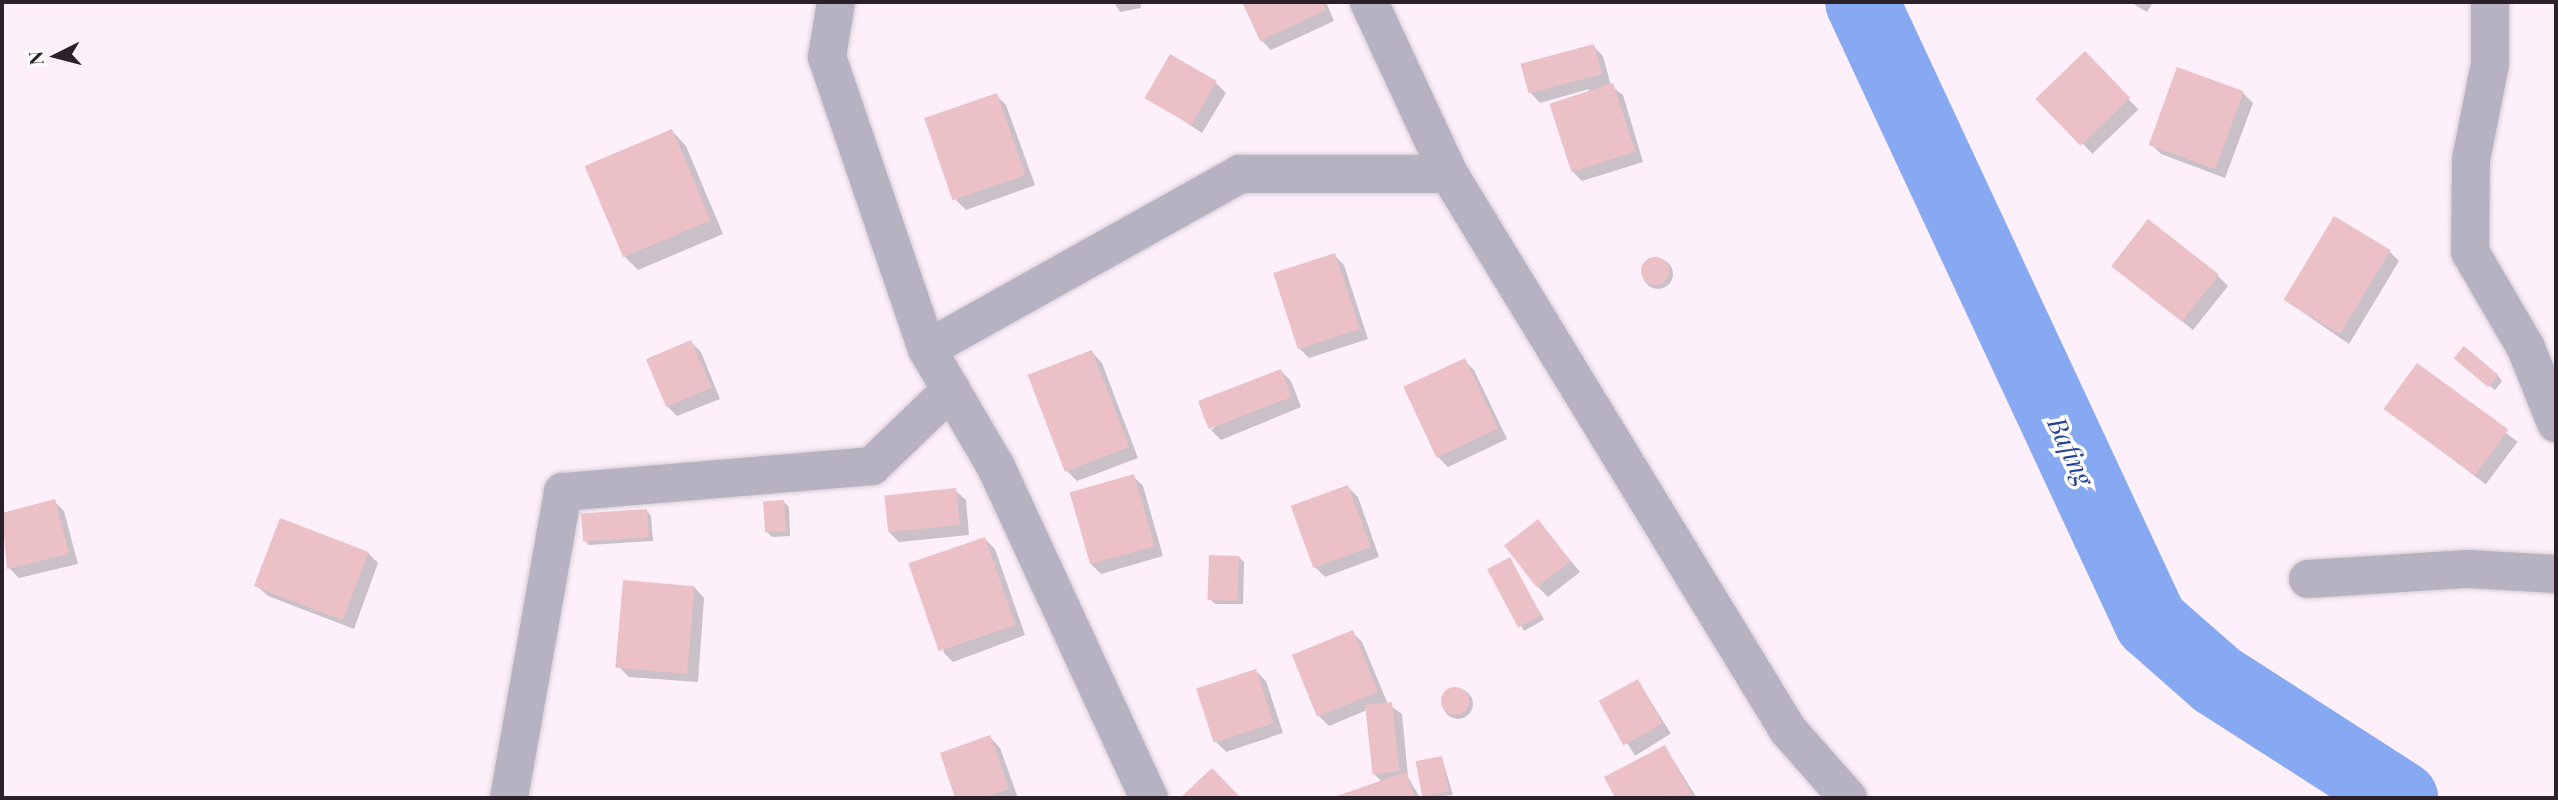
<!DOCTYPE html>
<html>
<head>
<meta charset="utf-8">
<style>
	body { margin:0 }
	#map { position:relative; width:2558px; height:800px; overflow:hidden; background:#fdf0fa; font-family:"Playfair Display",serif }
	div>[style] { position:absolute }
	.shadow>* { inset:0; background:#0003; transform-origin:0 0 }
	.round { border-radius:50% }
	.river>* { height:74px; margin:-37px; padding:0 37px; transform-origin:37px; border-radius:37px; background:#87a9f1 }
	.building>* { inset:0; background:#ebc1c7; transform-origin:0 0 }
	.roads { filter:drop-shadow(0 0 2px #d7cbd5) drop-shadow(0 0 2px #d7cbd5) }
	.minor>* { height:38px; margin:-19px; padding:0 19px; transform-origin:19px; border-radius:19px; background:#b7b2c1 }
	span { translate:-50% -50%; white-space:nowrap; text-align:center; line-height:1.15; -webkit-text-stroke:7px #fff; paint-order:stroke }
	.water-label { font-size:26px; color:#224496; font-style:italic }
	.frame { position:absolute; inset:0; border:4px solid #2c202a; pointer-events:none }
	.north { position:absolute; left:21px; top:21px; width:70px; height:70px; -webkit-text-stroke:5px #fff; paint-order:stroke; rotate:264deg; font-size:19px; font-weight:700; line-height:28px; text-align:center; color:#2c202a }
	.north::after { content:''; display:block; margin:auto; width:24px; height:32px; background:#2c202a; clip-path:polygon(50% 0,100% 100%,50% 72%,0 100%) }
</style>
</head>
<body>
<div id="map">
	<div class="shadow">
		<div style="clip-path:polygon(1114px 2px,1140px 2px,1141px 8px,1120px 12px)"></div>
		<div style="clip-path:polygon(1244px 2px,1326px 2px,1334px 21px,1271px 50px,1261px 40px)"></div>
		<div style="clip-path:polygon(2130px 2px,2153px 2px,2147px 12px)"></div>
		<div style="clip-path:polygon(1593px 46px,1603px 56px,1611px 86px,1623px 95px,1643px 162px,1582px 181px,1572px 171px,1589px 89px,1540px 103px,1530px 92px)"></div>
		<div style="left:2085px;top:54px;width:77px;height:64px;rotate:46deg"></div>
		<div style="clip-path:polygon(1216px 83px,1226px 93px,1202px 133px,1148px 97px)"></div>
		<div style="clip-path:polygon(2243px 93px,2253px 103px,2225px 178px,2161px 154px,2151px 144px)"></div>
		<div style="clip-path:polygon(996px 95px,1006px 105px,1035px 185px,966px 210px,956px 200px)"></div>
		<div style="clip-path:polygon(672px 131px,686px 146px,723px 234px,638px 270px,624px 256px)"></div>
		<div style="clip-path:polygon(2389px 251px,2399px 261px,2349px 344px,2285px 300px)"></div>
		<div style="clip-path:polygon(1334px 255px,1344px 265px,1368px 339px,1309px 358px,1299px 348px)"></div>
		<div class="round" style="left:1643px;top:259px;width:30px;height:30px"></div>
		<div style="clip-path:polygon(2114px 266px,2218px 276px,2228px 286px,2193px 330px)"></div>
		<div style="clip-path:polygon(691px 342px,701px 352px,720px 399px,677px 416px,667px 406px,648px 360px)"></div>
		<div style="clip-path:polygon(1092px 352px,1102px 363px,1138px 458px,1077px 481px,1067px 471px,1030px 376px)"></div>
		<div style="clip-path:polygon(1464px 360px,1474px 370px,1507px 439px,1448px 467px,1438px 457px,1405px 388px)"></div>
		<div style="clip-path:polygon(2461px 363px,2498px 376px,2502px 381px,2495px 390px)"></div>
		<div style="left:2417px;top:366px;width:126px;height:53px;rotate:37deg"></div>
		<div style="clip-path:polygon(1281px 371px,1291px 381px,1301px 407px,1221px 440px,1211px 430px)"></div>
		<div style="clip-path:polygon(1133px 476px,1143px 486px,1163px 556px,1101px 574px,1091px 564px)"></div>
		<div style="clip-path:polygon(1348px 487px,1358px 497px,1379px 557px,1325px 577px,1315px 567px)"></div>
		<div style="clip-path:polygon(955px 490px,966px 500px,969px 535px,899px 542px,889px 532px)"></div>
		<div style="clip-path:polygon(54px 501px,64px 511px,78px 564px,19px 578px,9px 568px,2px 514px)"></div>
		<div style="clip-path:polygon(784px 502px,789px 507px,790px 536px,772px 537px,767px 532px)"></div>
		<div style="clip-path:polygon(647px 511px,651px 516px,653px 541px,589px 545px,584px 540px)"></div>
		<div style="clip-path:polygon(1538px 522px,1580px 572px,1548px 597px,1538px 587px)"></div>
		<div style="clip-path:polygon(985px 539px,995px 549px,1025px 635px,953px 662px,943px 652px)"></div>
		<div style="clip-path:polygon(368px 553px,378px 563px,354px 629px,268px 596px,257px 586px)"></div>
		<div style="clip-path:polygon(1239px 557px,1244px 562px,1243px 604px,1215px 604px,1210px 599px)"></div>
		<div style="left:1509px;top:559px;width:70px;height:23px;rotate:60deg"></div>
		<div style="clip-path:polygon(694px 587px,704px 598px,698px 682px,629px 677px,619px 667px)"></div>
		<div style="clip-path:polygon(1352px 632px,1362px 642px,1388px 704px,1402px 714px,1408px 777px,1420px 798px,1335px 798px,1382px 782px,1374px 774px,1367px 710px,1329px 726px,1319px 716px,1294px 657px)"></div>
		<div style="clip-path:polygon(1256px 671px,1266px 681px,1283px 733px,1226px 752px,1216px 742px)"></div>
		<div style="left:1638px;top:681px;width:62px;height:42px;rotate:58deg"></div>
		<div class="round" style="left:1443px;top:689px;width:30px;height:30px"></div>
		<div style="clip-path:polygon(990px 737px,1000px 748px,1018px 798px,957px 798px,942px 754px)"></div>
		<div style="clip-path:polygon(1665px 747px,1697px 798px,1617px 798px,1606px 778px)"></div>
		<div style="clip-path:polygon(1442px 758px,1453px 795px,1426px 798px,1424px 795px)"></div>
		<div style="clip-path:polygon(597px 796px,626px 798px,597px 798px)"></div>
	</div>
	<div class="river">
		<div style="left:1862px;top:2px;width:684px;rotate:65.01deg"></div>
		<div style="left:2151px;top:622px;width:88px;rotate:41.3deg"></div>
		<div style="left:2217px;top:680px;width:219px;rotate:32.7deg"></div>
	</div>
	<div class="building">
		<div style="clip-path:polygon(1242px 2px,1322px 2px,1326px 10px,1260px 41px)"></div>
		<div style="left:1594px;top:44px;width:31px;height:76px;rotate:75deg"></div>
		<div style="left:2085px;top:51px;width:65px;height:69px;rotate:46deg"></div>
		<div style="left:1170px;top:54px;width:54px;height:51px;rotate:30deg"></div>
		<div style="left:2177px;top:67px;width:71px;height:83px;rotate:20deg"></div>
		<div style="left:1613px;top:83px;width:72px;height:67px;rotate:72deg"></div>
		<div style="left:997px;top:93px;width:87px;height:77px;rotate:71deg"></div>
		<div style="left:672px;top:129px;width:99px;height:95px;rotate:67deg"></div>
		<div style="left:2334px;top:216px;width:66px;height:98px;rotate:31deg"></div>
		<div style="left:2148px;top:219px;width:90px;height:60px;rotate:38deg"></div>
		<div style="left:1335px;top:253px;width:80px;height:65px;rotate:72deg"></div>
		<div class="round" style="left:1641px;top:257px;width:28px;height:28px"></div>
		<div style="left:691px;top:340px;width:52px;height:49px;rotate:67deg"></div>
		<div style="left:2464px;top:346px;width:45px;height:16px;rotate:40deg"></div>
		<div style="left:1092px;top:350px;width:104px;height:69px;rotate:69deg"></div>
		<div style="left:1465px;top:358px;width:78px;height:68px;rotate:65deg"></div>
		<div style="left:2417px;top:363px;width:113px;height:57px;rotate:36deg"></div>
		<div style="left:1281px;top:369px;width:30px;height:89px;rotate:69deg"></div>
		<div style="left:1134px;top:474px;width:75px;height:67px;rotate:74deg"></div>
		<div style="left:1348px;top:485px;width:66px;height:61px;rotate:70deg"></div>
		<div style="left:956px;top:488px;width:37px;height:72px;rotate:84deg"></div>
		<div style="clip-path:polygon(55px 499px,69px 554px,7px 569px,2px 513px)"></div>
		<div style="left:784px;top:500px;width:31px;height:21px;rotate:86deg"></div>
		<div style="left:647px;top:509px;width:28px;height:66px;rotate:86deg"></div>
		<div style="left:280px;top:518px;width:95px;height:73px;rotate:21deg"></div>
		<div style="left:1538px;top:519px;width:53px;height:43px;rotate:52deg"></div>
		<div style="left:985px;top:537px;width:93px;height:81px;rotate:71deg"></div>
		<div style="left:1209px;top:555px;width:30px;height:45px;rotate:2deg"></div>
		<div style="left:1510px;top:557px;width:66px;height:26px;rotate:62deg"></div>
		<div style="left:623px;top:580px;width:72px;height:88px;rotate:5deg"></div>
		<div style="left:1353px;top:630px;width:67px;height:66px;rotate:68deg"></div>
		<div style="left:1256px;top:669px;width:57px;height:63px;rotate:72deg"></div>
		<div style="left:1638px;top:679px;width:51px;height:45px;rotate:61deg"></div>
		<div class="round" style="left:1441px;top:687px;width:28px;height:28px"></div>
		<div style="left:1392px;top:702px;width:70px;height:27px;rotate:84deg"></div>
		<div style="clip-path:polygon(990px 735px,1009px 789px,982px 798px,955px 798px,940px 753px)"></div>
		<div style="clip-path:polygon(1665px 745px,1692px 795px,1615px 798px,1604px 777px)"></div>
		<div style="left:1442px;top:756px;width:36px;height:27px;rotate:79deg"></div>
		<div style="clip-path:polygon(1212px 768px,1241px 798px,1180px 798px)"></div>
		<div style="clip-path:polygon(1406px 772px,1415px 798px,1331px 798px)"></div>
	</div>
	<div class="roads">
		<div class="minor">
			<div style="left:836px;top:2px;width:56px;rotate:99.3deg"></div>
			<div style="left:827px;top:57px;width:309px;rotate:71.1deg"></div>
			<div style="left:927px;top:349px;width:137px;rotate:59.7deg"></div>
			<div style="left:996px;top:467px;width:365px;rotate:65.2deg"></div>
			<div style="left:1369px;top:2px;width:190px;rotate:65.1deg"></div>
			<div style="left:1449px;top:174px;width:651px;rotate:58.63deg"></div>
			<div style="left:1788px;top:730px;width:91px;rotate:48.6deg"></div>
			<div style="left:2490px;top:2px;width:62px;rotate:90deg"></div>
			<div style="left:2490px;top:64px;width:98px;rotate:101.2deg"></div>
			<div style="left:2471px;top:160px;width:92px;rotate:90.6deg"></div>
			<div style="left:2470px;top:252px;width:111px;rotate:59.7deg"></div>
			<div style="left:2526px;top:348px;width:81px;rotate:68.2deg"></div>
			<div style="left:927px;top:349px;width:359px;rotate:-29.2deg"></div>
			<div style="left:1240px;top:174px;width:209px"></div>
			<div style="left:2308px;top:579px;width:161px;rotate:-3.6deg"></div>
			<div style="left:2469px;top:569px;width:87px;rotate:3.3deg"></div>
			<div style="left:509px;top:798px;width:311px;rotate:-80deg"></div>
			<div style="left:563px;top:492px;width:310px;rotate:-4.8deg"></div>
			<div style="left:872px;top:466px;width:110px;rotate:-43.9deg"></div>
		</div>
	</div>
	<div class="water-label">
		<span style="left:2071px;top:451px;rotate:65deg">Bafing</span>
	</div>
	<div class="frame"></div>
	<div class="north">N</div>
</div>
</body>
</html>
